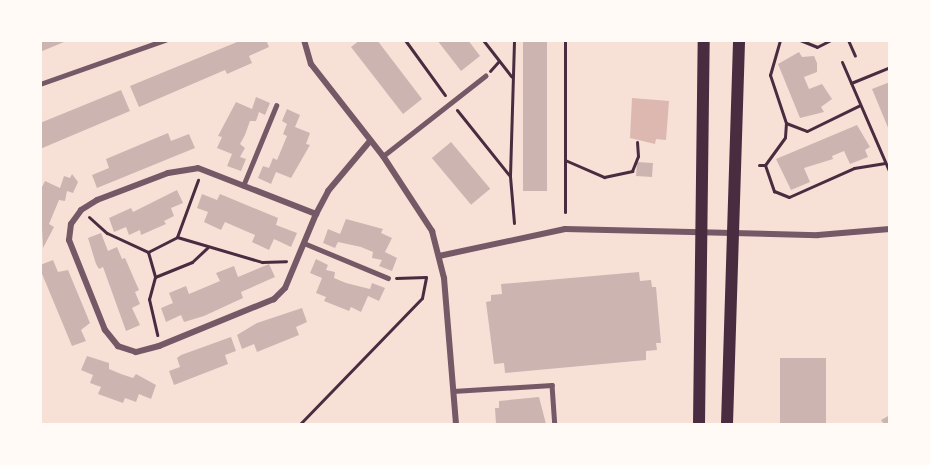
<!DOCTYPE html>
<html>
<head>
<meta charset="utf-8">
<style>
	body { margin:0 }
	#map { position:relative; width:930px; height:465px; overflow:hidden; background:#f7e1d7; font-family:"Asap Condensed",sans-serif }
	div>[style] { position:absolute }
	.water>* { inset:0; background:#dcb8b0 }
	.building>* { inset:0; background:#ccb4b1; transform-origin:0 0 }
	.path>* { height:3px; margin:-1.5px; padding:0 1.5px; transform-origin:1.5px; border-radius:1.5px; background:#4a2c40 }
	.service>* { height:4.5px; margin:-2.25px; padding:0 2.25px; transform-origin:2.25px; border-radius:2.25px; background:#755966 }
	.minor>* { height:6px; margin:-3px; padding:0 3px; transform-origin:3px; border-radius:3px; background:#755966 }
	.secondary>* { height:12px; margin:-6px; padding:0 6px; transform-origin:6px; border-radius:6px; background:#4a2c40 }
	span { translate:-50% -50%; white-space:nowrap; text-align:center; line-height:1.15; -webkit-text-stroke:4.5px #fffaf5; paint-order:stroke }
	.frame { position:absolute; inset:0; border:42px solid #fffaf5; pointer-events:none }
</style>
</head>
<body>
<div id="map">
	<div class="water">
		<div style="clip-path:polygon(632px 98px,669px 101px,666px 140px,656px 139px,655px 144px,630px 138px)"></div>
	</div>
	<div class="building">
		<div style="clip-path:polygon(40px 40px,63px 40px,64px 42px,40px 52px)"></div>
		<div style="clip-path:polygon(242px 40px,266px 40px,269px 47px,249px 56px,252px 63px,227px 74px,225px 70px,139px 107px,130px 86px)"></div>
		<div style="clip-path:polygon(360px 40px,377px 40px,422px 99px,403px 114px,351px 47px)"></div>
		<div style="clip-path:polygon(437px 40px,468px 40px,480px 56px,461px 71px)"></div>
		<div style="left:523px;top:40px;width:24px;height:151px"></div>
		<div style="clip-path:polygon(799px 52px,802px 57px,814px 56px,817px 63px,817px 72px,804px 77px,809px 89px,822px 84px,832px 99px,821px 107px,824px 112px,800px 118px,778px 64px)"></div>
		<div style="clip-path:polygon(890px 82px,890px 130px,889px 130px,872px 89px)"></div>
		<div style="clip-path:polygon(121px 90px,130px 111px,40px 149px,40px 123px)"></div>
		<div style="clip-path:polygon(256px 97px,270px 103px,265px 115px,259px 112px,256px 121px,250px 121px,245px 135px,240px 144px,245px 148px,240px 157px,246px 159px,241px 171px,227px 166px,232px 154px,217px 148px,222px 137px,218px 136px,236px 102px,252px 109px)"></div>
		<div style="clip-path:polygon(287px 109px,300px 115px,295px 127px,310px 133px,306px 144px,310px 145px,291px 178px,276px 172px,271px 184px,258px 178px,263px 166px,269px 168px,273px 158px,277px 160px,287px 136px,283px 134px,287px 124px,282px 121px)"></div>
		<div style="clip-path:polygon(857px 125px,870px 147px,865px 150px,868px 157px,850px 164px,844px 151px,832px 156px,833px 159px,804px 168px,810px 182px,791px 190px,776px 159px)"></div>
		<div style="clip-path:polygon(168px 133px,171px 141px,189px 134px,195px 148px,97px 188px,92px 175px,109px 168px,106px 159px)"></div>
		<div style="left:451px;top:142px;width:61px;height:25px;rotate:50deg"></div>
		<div style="left:637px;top:162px;width:16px;height:14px;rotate:4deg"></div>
		<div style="clip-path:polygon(72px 174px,78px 182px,73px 193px,67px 191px,65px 201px,59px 200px,49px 224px,54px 227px,43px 248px,40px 191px,45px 181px,60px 188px,64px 176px,70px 178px)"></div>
		<div style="clip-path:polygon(177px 190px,183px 203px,171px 208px,174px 216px,164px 221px,166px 224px,141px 235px,140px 230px,129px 235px,126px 227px,114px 232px,109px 218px,131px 208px,133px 212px)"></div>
		<div style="clip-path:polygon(202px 194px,217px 200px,220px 194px,278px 218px,276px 225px,297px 233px,291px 247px,274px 239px,269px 250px,252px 242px,255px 235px,234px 226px,225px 222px,221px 230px,204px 222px,208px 212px,197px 208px)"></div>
		<div style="clip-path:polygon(346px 219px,383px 229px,381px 233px,392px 238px,385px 252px,397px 258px,392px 271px,379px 266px,382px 260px,372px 258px,373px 252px,361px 247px,338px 242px,335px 248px,323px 243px,328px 229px,340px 234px)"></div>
		<div style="clip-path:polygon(101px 233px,108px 251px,117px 247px,122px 259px,125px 258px,139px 290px,135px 292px,140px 304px,132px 308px,140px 325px,126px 331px,103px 267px,99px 269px,96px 264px,88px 238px)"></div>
		<div style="clip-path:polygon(316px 259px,328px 265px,326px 270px,335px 272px,334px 278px,346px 283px,370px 289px,372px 283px,385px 288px,379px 301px,368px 296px,361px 312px,351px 307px,349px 311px,324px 301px,326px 297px,316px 293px,322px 278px,310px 273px)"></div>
		<div style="clip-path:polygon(53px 260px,58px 272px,68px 270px,90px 323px,81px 330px,86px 341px,72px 346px,40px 269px,40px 265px)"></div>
		<div style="clip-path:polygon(269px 264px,275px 277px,241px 292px,243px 298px,204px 316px,184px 322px,181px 315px,166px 322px,161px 308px,173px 303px,169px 293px,186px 286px,189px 294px,220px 281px,216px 273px,234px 266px,238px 277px)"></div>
		<div style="clip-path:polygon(639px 272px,640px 281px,651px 280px,652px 287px,656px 287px,661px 343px,656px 343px,657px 350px,646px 351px,646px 360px,505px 373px,504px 363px,494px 364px,486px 302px,491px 301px,491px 295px,502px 294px,501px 284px)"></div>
		<div style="clip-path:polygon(302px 308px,307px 322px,296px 327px,299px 335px,257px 352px,254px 344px,242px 349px,237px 335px,257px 323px)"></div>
		<div style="clip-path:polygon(231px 337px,236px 351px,225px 355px,228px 364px,174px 385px,169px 371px,180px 367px,177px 358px,181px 355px)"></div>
		<div style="clip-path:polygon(87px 356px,109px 363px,109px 369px,121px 374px,133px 378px,136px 374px,156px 385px,151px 399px,139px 394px,136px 402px,125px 398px,123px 403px,98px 394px,101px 387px,90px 383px,93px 375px,81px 370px)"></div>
		<div style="left:780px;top:358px;width:46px;height:66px"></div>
		<div style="clip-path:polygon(539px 397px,546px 424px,496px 424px,495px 408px,499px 408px,499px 401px)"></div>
		<div style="clip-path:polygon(890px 415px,890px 424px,884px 424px,881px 420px)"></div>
	</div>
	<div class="path">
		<div style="left:405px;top:40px;width:68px;rotate:54deg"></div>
		<div style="left:483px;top:40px;width:46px;rotate:52.1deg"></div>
		<div style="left:565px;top:40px;width:172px;rotate:90deg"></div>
		<div style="left:800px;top:40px;width:18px;rotate:22deg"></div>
		<div style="left:817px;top:47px;width:16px;rotate:-27deg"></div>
		<div style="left:848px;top:40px;width:17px;rotate:66deg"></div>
		<div style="left:842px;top:62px;width:121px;rotate:66.6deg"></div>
		<div style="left:490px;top:71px;width:13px;rotate:-48deg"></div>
		<div style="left:851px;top:83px;width:42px;rotate:-22.3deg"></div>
		<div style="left:457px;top:110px;width:83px;rotate:51.3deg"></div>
		<div style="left:786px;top:123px;width:22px;rotate:21deg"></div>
		<div style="left:807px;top:131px;width:59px;rotate:-26.1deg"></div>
		<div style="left:565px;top:160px;width:43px;rotate:23.6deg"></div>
		<div style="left:604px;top:177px;width:29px;rotate:-12deg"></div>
		<div style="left:632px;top:171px;width:16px;rotate:-68deg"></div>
		<div style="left:638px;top:156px;width:14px;rotate:-94deg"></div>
		<div style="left:759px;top:165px;width:6px"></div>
		<div style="left:765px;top:165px;width:28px;rotate:71deg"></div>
		<div style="left:774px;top:191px;width:16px;rotate:22deg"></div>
		<div style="left:789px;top:197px;width:71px;rotate:-24deg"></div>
		<div style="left:854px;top:168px;width:30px;rotate:-9deg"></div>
		<div style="left:765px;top:165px;width:34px;rotate:-54deg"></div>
		<div style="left:785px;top:137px;width:14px;rotate:-86deg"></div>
		<div style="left:786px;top:123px;width:51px;rotate:-108.4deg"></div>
		<div style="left:770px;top:75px;width:36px;rotate:-74deg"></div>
		<div style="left:89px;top:217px;width:24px;rotate:42deg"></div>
		<div style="left:107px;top:233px;width:45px;rotate:24.9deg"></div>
		<div style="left:148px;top:252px;width:26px;rotate:74deg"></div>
		<div style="left:155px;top:277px;width:23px;rotate:105deg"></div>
		<div style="left:149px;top:299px;width:37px;rotate:77deg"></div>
		<div style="left:514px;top:223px;width:47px;rotate:-94.9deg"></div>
		<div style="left:510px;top:176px;width:136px;rotate:-88.3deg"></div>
		<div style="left:177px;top:237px;width:61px;rotate:-69.8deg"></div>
		<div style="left:148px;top:252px;width:33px;rotate:-27deg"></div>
		<div style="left:177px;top:237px;width:89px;rotate:16.4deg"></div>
		<div style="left:262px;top:262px;width:24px;rotate:-2deg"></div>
		<div style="left:155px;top:277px;width:40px;rotate:-22deg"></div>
		<div style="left:192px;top:262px;width:21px;rotate:-43deg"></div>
		<div style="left:300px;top:424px;width:175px;rotate:-45.9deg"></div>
		<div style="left:422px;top:298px;width:21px;rotate:-79deg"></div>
		<div style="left:426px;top:277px;width:30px;rotate:178deg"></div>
	</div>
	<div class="service">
		<div style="left:40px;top:84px;width:133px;rotate:-19.4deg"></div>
		<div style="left:383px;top:156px;width:130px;rotate:-38.1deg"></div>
		<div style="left:243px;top:186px;width:87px;rotate:-67.6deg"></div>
		<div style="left:304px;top:243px;width:91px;rotate:22.6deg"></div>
		<div style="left:453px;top:391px;width:99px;rotate:-3.5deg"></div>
		<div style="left:552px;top:385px;width:39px;rotate:86deg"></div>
	</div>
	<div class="minor">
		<div style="left:304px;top:40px;width:25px;rotate:74deg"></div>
		<div style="left:311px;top:64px;width:117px;rotate:52deg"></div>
		<div style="left:383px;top:156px;width:90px;rotate:56.8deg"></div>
		<div style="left:432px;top:231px;width:49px;rotate:75.7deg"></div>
		<div style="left:444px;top:278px;width:146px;rotate:85.3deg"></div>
		<div style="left:198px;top:168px;width:127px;rotate:21.3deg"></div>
		<div style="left:316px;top:214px;width:80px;rotate:112.7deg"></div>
		<div style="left:285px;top:288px;width:16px;rotate:135deg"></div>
		<div style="left:274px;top:299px;width:124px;rotate:157.8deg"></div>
		<div style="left:159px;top:346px;width:24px;rotate:165deg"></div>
		<div style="left:136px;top:352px;width:19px;rotate:-162deg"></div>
		<div style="left:118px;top:346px;width:21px;rotate:-129deg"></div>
		<div style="left:105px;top:330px;width:97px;rotate:-111.8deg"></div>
		<div style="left:69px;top:240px;width:16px;rotate:-83deg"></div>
		<div style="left:71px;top:224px;width:17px;rotate:-54deg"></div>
		<div style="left:81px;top:210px;width:19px;rotate:-32deg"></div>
		<div style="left:97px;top:200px;width:76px;rotate:-20.8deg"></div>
		<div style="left:168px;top:173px;width:30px;rotate:-9deg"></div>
		<div style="left:316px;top:214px;width:26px;rotate:-62deg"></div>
		<div style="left:328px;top:191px;width:65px;rotate:-50deg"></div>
		<div style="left:439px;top:256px;width:129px;rotate:-12.1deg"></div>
		<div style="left:565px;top:229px;width:253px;rotate:1.4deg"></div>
		<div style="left:818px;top:235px;width:72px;rotate:-4.8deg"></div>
	</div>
	<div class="secondary">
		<div style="left:699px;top:424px;width:384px;rotate:-89.3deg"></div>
		<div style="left:727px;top:424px;width:384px;rotate:-88.2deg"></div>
	</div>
	<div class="frame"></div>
</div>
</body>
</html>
